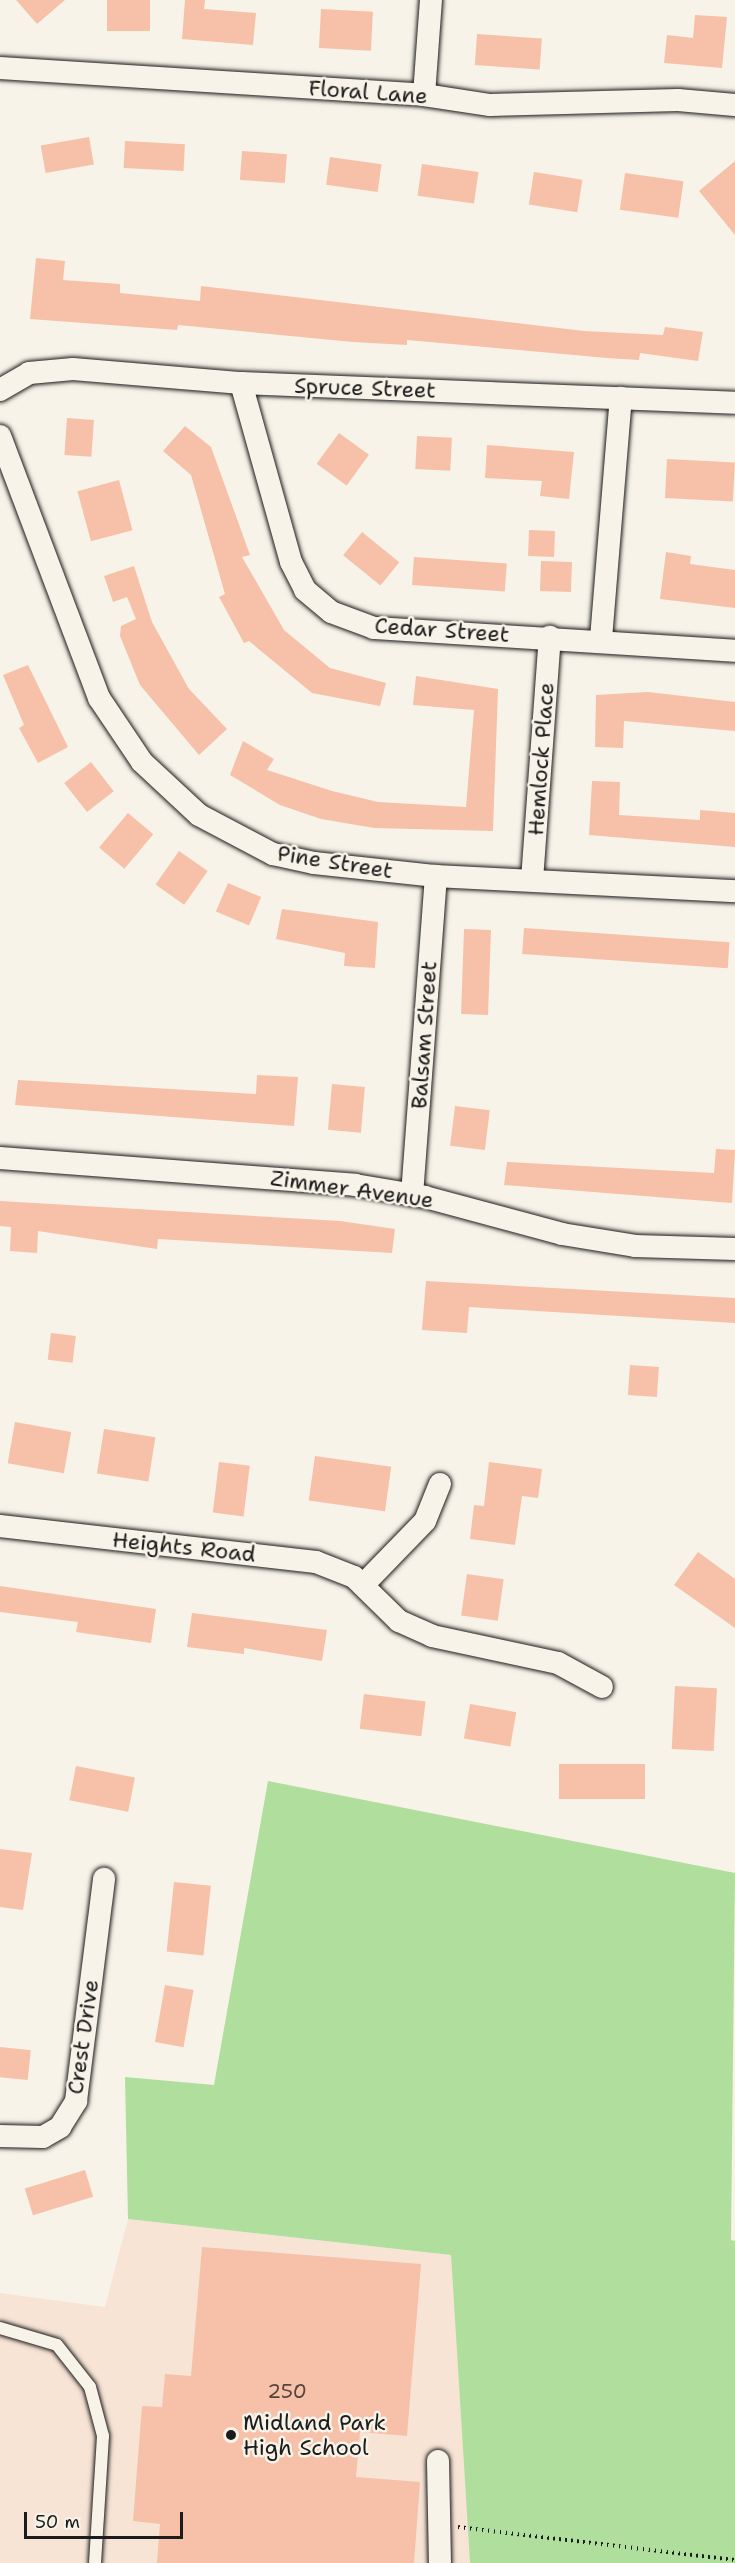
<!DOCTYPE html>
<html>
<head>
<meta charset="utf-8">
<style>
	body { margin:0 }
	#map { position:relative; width:735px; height:2563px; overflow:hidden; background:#f7f3e8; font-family:"Shantell Sans",sans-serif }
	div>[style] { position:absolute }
	.built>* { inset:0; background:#f7e4d5 }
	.green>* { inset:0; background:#afde9d }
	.building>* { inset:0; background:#f6c1a8; transform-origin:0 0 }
	.path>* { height:4px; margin-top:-2px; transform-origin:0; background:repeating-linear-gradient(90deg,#1c1c1c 0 1.5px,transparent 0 6px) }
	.roads { filter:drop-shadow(0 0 2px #1c1c1c) drop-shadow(0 0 2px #1c1c1c) }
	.service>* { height:12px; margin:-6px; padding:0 6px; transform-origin:6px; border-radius:6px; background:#f7f3e8 }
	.minor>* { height:22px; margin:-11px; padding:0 11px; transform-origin:11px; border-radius:11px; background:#f7f3e8 }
	.dots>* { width:16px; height:16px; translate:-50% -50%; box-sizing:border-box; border:3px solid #f7f3e8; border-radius:50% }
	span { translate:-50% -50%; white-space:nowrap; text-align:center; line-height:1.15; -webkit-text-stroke:5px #f7f3e8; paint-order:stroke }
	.number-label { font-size:20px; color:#52453f }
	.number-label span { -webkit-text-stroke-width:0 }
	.street-label { font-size:22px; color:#1c1c1c }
	.poi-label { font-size:22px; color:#1c1c1c }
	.left { translate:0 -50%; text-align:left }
	.scale { position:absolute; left:24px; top:2512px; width:159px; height:27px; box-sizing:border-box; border:3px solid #1c1c1c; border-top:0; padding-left:8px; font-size:18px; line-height:21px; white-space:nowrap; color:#1c1c1c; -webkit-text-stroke:4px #f7f3e8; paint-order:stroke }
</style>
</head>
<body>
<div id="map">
	<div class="built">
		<div style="clip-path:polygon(128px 2219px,451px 2255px,470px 2563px,0 2563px,0 2293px,105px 2307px)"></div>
	</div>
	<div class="green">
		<div style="clip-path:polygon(268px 1781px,735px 1873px,731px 2240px,735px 2241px,735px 2563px,470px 2563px,451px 2255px,128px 2219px,125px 2077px,214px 2085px)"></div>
	</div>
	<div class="building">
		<div style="clip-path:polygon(16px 0,65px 0,37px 24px)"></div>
		<div style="left:107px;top:0;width:43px;height:31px"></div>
		<div style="clip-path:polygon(185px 0,205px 0,204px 9px,256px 13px,253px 45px,182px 39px)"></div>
		<div style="left:321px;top:9px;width:52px;height:39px;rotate:3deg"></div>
		<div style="clip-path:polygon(695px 15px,727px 17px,722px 68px,664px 63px,667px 35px,693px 38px)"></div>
		<div style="left:477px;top:34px;width:65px;height:31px;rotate:4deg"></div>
		<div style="left:89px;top:137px;width:28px;height:49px;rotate:80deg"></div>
		<div style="left:125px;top:141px;width:60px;height:27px;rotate:3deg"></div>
		<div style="left:242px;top:151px;width:45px;height:29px;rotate:4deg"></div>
		<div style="left:330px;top:157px;width:52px;height:28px;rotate:8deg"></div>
		<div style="clip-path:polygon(735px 161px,735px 235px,699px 191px)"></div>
		<div style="left:422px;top:164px;width:57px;height:32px;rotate:8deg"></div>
		<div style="left:534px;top:172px;width:49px;height:33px;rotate:9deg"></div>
		<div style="left:625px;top:173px;width:59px;height:37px;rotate:8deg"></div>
		<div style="clip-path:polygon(36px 258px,65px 261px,63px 280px,120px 284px,120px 293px,200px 301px,201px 286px,584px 331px,663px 335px,665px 327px,703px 332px,698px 361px,640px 353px,639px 360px,607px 358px,407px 340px,407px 345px,353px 342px,178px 325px,177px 330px,30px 319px)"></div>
		<div style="left:67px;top:418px;width:27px;height:37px;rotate:4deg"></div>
		<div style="clip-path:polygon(185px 426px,211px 447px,250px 555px,242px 557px,284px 630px,330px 668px,386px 683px,380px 706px,312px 693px,249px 641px,244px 643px,219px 597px,225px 594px,191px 475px,163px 451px)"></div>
		<div style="left:339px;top:433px;width:37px;height:38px;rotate:36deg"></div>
		<div style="left:417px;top:436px;width:35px;height:33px;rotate:3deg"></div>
		<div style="clip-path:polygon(487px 445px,574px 452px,569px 499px,540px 496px,542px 481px,485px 478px)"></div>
		<div style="left:667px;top:459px;width:68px;height:39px;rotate:3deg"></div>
		<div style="left:119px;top:480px;width:52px;height:43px;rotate:75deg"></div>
		<div style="left:529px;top:530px;width:26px;height:26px;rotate:2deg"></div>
		<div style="left:362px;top:532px;width:48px;height:30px;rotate:39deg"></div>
		<div style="clip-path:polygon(666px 552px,691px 556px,690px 564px,735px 570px,735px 608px,660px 599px)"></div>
		<div style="left:414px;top:557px;width:93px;height:28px;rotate:4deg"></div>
		<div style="left:541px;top:561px;width:31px;height:30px;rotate:2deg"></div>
		<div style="clip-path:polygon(134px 566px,152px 622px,189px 689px,227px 729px,199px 755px,140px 685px,120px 636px,121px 626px,136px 619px,127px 597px,113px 602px,104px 576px)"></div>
		<div style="clip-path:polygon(28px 665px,68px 747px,38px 763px,19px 728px,24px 725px,3px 675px)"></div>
		<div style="clip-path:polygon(416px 676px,498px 689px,493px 831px,374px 828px,321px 819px,280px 805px,230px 775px,243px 741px,274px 759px,267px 770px,332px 791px,378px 802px,466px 807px,474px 710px,413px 705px)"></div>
		<div style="clip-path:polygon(648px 692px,735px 702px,735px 731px,624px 721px,623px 748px,595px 747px,596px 695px)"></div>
		<div style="left:91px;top:762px;width:37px;height:34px;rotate:52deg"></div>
		<div style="clip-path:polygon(592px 781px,620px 782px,619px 815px,700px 820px,700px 810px,735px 813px,735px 847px,589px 835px)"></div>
		<div style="left:128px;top:813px;width:33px;height:45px;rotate:40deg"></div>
		<div style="left:179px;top:851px;width:35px;height:41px;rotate:35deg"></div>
		<div style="left:228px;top:883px;width:36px;height:31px;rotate:23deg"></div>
		<div style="clip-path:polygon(282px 909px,378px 922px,375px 968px,344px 966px,345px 953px,276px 939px)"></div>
		<div style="left:524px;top:928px;width:206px;height:26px;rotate:4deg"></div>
		<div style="left:464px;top:929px;width:27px;height:85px;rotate:2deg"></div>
		<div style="clip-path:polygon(257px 1075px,298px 1077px,294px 1126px,15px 1105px,18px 1080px,256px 1094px)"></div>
		<div style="left:332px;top:1084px;width:33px;height:46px;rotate:5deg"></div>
		<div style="left:455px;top:1106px;width:35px;height:40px;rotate:7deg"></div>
		<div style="clip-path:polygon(716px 1149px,735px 1150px,732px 1203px,504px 1185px,507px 1162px,714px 1173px)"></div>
		<div style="clip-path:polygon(0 1201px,340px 1221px,395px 1229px,392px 1253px,158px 1239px,157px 1249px,38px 1231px,37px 1253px,10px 1251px,11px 1227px,0 1226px)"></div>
		<div style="clip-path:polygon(426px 1281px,735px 1298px,735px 1323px,469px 1307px,467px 1333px,422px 1330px)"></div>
		<div style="left:51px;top:1333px;width:25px;height:27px;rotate:7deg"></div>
		<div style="left:630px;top:1365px;width:29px;height:30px;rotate:4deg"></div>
		<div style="left:15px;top:1422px;width:57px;height:42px;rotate:10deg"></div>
		<div style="left:104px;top:1429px;width:52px;height:45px;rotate:9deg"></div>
		<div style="left:315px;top:1456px;width:77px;height:45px;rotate:8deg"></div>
		<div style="left:219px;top:1462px;width:31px;height:51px;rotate:7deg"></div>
		<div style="clip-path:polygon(489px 1462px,542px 1469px,538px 1498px,522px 1496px,515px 1545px,470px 1539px,474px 1505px,484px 1506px)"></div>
		<div style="clip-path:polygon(698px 1552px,735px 1579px,735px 1628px,674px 1585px)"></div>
		<div style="left:467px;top:1574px;width:37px;height:42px;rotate:8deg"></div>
		<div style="clip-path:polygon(0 1586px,156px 1609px,151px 1643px,76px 1632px,78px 1622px,0 1612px)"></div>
		<div style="clip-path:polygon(192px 1613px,327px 1630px,322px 1661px,244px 1648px,244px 1654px,187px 1647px)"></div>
		<div style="left:675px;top:1686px;width:42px;height:63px;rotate:3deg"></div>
		<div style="left:364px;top:1694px;width:62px;height:35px;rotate:7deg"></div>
		<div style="left:470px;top:1704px;width:47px;height:35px;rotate:10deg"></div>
		<div style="left:559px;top:1764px;width:86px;height:35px"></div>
		<div style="left:76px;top:1766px;width:60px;height:35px;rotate:11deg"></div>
		<div style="clip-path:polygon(0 1849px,32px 1853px,23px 1910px,0 1907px)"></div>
		<div style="left:174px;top:1882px;width:37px;height:70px;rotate:6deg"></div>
		<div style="left:165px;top:1985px;width:29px;height:58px;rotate:10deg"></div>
		<div style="left:0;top:2047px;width:31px;height:30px;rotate:6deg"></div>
		<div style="left:85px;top:2170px;width:28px;height:63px;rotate:73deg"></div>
		<div style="clip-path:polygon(202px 2247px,421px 2264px,407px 2436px,360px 2432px,356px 2477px,420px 2482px,414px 2563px,157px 2563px,160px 2524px,133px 2521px,142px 2406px,162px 2407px,165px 2374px,191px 2376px)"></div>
	</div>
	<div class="path">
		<div style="left:458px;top:2527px;width:279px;rotate:6.8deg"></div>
	</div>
	<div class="roads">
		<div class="service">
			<div style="left:0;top:2328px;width:59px;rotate:16.6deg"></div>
			<div style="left:57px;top:2345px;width:53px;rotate:51.8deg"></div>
			<div style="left:90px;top:2387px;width:51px;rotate:75.1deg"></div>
			<div style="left:103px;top:2436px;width:127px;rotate:93.6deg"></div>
		</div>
		<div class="minor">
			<div style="left:0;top:68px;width:425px;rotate:3.6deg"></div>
			<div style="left:424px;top:95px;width:67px;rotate:8.6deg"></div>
			<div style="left:490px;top:105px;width:188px;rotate:-1.5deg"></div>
			<div style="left:678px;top:100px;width:57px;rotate:5deg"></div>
			<div style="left:424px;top:95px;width:95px;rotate:-85.8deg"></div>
			<div style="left:241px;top:383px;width:186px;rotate:74.4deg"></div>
			<div style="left:291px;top:562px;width:31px;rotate:63deg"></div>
			<div style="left:305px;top:590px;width:34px;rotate:40deg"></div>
			<div style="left:331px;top:612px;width:46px;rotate:20.4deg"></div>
			<div style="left:374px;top:628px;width:362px;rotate:3.6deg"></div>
			<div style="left:0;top:390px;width:34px;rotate:-30deg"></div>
			<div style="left:29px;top:373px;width:44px;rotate:-5.2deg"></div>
			<div style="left:73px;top:369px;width:169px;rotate:4.8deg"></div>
			<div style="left:241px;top:383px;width:494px;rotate:2.3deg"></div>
			<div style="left:0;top:436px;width:280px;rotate:69.3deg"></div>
			<div style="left:99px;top:698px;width:77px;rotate:56.1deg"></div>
			<div style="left:142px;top:762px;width:78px;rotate:42.9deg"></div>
			<div style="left:199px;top:815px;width:84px;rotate:27.8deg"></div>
			<div style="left:273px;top:854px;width:42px;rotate:12.4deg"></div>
			<div style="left:314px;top:863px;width:123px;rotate:6.1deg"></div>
			<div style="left:436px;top:876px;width:299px;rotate:2.9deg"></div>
			<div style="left:601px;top:639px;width:242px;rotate:-85.3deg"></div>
			<div style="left:532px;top:880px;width:244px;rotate:-85.8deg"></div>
			<div style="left:0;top:1158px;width:356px;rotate:4.3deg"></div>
			<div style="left:355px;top:1185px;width:71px;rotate:9.7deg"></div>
			<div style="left:425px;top:1197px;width:142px;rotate:15.1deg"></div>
			<div style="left:562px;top:1234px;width:74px;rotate:9.3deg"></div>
			<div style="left:635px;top:1246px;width:100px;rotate:1.7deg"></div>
			<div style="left:412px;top:1195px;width:320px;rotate:-85.7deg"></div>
			<div style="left:0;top:1526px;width:318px;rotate:6.5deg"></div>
			<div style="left:316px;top:1562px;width:41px;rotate:21.5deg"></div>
			<div style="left:354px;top:1577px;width:63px;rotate:44.4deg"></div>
			<div style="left:399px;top:1621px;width:36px;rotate:24deg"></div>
			<div style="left:432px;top:1636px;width:129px;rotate:12.1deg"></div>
			<div style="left:558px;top:1663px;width:50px;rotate:28.6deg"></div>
			<div style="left:363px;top:1585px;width:89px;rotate:-45.9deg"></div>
			<div style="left:425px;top:1521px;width:40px;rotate:-68deg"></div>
			<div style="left:0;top:2136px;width:43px;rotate:1.3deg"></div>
			<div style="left:43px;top:2137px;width:20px;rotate:-30deg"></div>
			<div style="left:60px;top:2127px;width:31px;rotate:-58deg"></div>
			<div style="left:76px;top:2101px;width:224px;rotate:-82.8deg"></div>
			<div style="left:438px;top:2461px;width:102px;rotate:88.9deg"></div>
		</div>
	</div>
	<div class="dots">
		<div style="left:231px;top:2435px;background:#1c1c1c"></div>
	</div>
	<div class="number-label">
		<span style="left:287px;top:2391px">250</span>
	</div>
	<div class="street-label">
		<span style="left:368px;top:92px;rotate:4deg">Floral Lane</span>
		<span style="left:365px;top:388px;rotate:2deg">Spruce Street</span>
		<span style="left:442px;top:630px;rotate:4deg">Cedar Street</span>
		<span style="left:541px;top:759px;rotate:-86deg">Hemlock Place</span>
		<span style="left:335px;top:862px;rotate:9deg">Pine Street</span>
		<span style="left:424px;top:1035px;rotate:-86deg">Balsam Street</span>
		<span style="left:352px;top:1189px;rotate:8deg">Zimmer Avenue</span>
		<span style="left:184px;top:1547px;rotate:6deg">Heights Road</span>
		<span style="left:83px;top:2037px;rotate:-82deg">Crest Drive</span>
	</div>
	<div class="poi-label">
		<span class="left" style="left:243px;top:2435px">Midland Park<br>High School</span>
	</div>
	<div class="scale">50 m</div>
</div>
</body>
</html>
